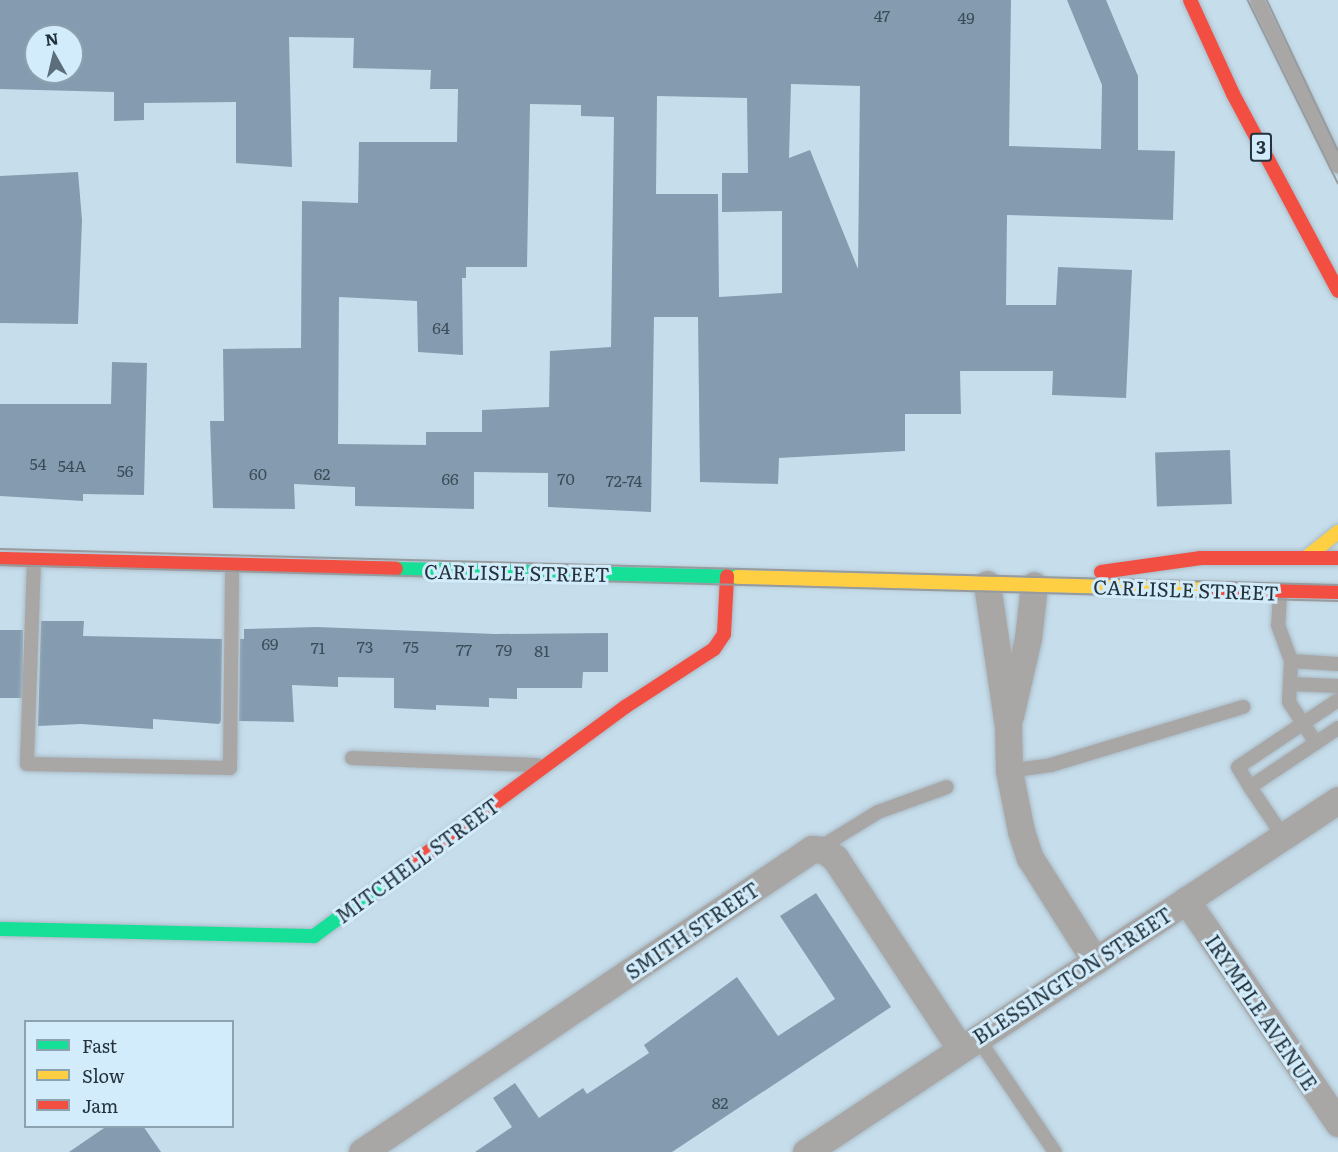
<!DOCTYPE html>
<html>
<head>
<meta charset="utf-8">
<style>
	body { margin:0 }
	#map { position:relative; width:1338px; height:1152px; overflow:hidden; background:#c6ddeb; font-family:Literata,serif }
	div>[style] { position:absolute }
	.building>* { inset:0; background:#859cb0; transform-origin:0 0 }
	.roads { filter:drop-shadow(0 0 2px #a9bac5) drop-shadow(0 0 2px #a9bac5) }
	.lane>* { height:14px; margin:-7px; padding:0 7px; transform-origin:7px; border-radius:7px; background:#a8a7a6 }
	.street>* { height:27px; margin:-13.5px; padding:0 13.5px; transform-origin:13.5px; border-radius:13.5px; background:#a8a7a6 }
	.fast>* { height:14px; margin:-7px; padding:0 7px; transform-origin:7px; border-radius:7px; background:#16e098 }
	.slow>* { height:14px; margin:-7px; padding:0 7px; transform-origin:7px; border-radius:7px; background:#ffcf43 }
	.jam>* { height:14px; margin:-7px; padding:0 7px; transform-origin:7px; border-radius:7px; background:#f24e42 }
	.tram>* { height:1.5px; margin:-0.75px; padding:0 0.75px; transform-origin:0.75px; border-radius:0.75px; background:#979b9d }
	span { translate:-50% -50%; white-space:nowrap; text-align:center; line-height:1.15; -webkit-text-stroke:6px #d3ecfb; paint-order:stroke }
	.number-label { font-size:16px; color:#3c4d5a }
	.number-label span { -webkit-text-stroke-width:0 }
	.shield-label span { padding:2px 4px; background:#d3ecfb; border:2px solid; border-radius:4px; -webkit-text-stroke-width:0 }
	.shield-label { font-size:18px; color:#23333d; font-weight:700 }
	.street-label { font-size:20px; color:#23333d }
	.legend { position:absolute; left:24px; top:1020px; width:210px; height:108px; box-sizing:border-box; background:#d3ecfb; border:2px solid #8da2af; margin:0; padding:8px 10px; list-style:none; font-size:18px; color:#23333d }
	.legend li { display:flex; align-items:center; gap:12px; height:30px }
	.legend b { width:30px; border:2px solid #8da2af }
	.north { position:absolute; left:24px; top:24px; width:60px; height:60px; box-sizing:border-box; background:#d3ecfb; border:2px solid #8da2af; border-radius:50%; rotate:352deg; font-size:16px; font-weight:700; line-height:24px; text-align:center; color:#23333d }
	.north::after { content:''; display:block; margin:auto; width:21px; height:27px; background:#5c6e7a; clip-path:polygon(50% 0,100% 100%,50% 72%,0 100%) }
</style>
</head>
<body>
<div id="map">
	<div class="building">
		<div style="clip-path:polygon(evenodd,0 0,1011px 0,1009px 146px,1101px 149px,1102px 85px,1067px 0,1106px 0,1138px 76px,1138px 150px,1175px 151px,1173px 220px,1007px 215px,1006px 305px,1056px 305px,1058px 267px,1132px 270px,1126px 398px,1052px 395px,1053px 371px,960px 371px,961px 414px,905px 414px,905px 451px,779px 458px,778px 484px,700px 482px,698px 317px,654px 317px,651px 512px,548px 507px,548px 473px,474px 472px,474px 509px,355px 506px,355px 487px,294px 484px,295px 509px,213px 508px,210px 421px,224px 421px,223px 349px,301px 348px,302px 201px,358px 203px,359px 142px,457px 142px,458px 89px,430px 89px,431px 70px,353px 68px,354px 38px,289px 37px,292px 167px,236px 163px,236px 102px,144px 103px,144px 120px,114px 121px,114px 92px,0 89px,0 0,36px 36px,72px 36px,72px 72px,36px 72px,36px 36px,0 0,791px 84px,860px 86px,858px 269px,810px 150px,789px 158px,791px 84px,0 0,657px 96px,747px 98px,748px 173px,722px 173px,722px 212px,782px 211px,782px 293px,719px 297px,718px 194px,656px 194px,657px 96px,0 0,530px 104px,581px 105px,581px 116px,614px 117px,611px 347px,550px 351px,549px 407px,482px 410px,482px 432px,426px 432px,426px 445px,338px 444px,339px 297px,417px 301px,418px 352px,463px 355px,462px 278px,466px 278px,466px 267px,527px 267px,530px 104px)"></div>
		<div style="clip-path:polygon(78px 172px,82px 220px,78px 324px,0 323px,0 176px)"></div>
		<div style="clip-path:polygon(112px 362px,147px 363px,144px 495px,83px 494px,83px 501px,0 496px,0 404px,111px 404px)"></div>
		<div style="left:1230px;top:450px;width:54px;height:75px;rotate:88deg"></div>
		<div style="clip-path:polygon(41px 621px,84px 621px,83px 636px,222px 639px,221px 721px,219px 724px,153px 719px,153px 729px,81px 724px,38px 726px)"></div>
		<div style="clip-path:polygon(317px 627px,495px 634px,608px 633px,608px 672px,583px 672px,582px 688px,517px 688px,517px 699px,489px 698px,489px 707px,436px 705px,436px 710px,394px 708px,394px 678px,338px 677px,338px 687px,292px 685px,294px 722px,239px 721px,240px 639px,244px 639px,244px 629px)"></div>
		<div style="left:0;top:630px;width:23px;height:68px"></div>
		<div style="clip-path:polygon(816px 893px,891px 1007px,672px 1152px,475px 1152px,512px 1127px,493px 1098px,515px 1083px,539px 1118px,583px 1088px,587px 1094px,649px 1053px,644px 1045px,737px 977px,778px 1036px,835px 999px,780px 916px)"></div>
		<div style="clip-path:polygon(107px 1126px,143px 1126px,161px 1152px,69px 1152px)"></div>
	</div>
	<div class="roads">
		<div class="lane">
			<div style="left:1257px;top:0;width:185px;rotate:64deg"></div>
			<div style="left:34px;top:560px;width:204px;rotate:92deg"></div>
			<div style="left:27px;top:764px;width:203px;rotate:1.1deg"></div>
			<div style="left:230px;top:768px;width:203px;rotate:-89.4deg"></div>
			<div style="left:1280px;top:592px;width:33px;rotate:93deg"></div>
			<div style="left:1278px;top:625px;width:38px;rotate:70deg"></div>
			<div style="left:1291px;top:661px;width:41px;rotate:92.8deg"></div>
			<div style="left:1289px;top:702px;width:49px;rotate:56.6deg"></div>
			<div style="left:1291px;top:661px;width:47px;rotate:3.7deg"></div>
			<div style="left:1290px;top:684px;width:48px;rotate:2.4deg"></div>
			<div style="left:352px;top:758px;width:186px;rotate:2.2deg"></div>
			<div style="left:1009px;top:771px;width:42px;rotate:-8.1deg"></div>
			<div style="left:1051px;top:765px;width:201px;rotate:-16.8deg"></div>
			<div style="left:1250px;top:787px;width:23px;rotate:-121deg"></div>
			<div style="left:1238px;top:767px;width:120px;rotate:-33.8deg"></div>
			<div style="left:1283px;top:836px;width:59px;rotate:-124deg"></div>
			<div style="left:1250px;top:787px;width:106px;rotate:-33.8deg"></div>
			<div style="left:818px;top:849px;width:70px;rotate:-31.7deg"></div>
			<div style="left:878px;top:812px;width:73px;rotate:-19.9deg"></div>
			<div style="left:977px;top:1037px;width:139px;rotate:55.9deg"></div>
		</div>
		<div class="street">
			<div style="left:987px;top:584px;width:145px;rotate:81.6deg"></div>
			<div style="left:1008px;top:727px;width:44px;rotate:88.7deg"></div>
			<div style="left:1009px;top:771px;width:61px;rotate:78.7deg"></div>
			<div style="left:1021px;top:831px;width:28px;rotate:72deg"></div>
			<div style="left:1030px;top:858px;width:122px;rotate:57.7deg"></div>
			<div style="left:1010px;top:716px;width:80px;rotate:-77deg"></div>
			<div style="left:1028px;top:638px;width:53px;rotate:-83.5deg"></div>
			<div style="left:1186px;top:900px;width:270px;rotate:55.7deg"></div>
			<div style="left:362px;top:1152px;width:543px;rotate:-33.95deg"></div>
			<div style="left:812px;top:849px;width:12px;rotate:5deg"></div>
			<div style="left:824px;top:850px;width:14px;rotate:36deg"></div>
			<div style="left:835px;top:858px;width:227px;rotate:56.7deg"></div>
			<div style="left:806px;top:1152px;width:638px;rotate:-33.49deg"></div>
		</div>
		<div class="fast">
			<div style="left:396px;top:569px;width:341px;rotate:1.3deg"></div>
			<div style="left:0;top:929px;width:314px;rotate:1.3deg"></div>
			<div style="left:314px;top:936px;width:117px;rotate:-36.3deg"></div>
		</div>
		<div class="slow">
			<div style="left:1307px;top:557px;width:40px;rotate:-39deg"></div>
			<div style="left:737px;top:577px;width:468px;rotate:1.5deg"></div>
		</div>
		<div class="jam">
			<div style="left:1190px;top:0;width:103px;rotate:65.4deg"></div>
			<div style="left:1233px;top:94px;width:223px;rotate:61.9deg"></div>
			<div style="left:0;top:559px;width:396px;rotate:1.4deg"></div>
			<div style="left:1101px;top:572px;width:101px;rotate:-8deg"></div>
			<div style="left:1201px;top:558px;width:137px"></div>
			<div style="left:1205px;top:589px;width:133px;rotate:1.3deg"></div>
			<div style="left:408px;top:867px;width:270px;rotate:-36.4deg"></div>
			<div style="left:625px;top:707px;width:106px;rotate:-33.1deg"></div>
			<div style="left:714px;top:649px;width:18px;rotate:-56deg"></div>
			<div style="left:724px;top:634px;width:58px;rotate:-87deg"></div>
		</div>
	</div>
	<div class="tram">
		<div style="left:1248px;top:0;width:204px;rotate:63.8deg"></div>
		<div style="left:1267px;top:0;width:166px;rotate:64.7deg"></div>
		<div style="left:0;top:549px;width:1338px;rotate:1.54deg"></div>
		<div style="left:0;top:565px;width:1338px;rotate:1.54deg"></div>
	</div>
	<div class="number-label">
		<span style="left:882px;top:15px">47</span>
		<span style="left:966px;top:17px">49</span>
		<span style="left:441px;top:327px">64</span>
		<span style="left:38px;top:463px">54</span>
		<span style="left:72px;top:465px">54A</span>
		<span style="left:125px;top:470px">56</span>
		<span style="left:258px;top:473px">60</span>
		<span style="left:322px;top:473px">62</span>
		<span style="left:450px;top:478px">66</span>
		<span style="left:566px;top:478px">70</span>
		<span style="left:624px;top:480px">72-74</span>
		<span style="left:270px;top:643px">69</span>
		<span style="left:365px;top:646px">73</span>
		<span style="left:411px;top:646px">75</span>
		<span style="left:318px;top:647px">71</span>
		<span style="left:464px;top:649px">77</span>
		<span style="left:504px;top:649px">79</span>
		<span style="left:542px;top:650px">81</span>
		<span style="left:720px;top:1102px">82</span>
	</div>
	<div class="shield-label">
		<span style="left:1261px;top:147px">3</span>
	</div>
	<div class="street-label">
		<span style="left:517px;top:572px;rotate:1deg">CARLISLE STREET</span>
		<span style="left:1186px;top:589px;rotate:2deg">CARLISLE STREET</span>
		<span style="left:417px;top:860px;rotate:-36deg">MITCHELL STREET</span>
		<span style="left:692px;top:930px;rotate:-34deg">SMITH STREET</span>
		<span style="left:1072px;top:975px;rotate:-33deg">BLESSINGTON STREET</span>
		<span style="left:1262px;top:1012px;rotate:56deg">IRYMPLE AVENUE</span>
	</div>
	<ul class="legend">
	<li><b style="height:8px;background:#16e098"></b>Fast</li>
	<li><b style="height:8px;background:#ffcf43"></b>Slow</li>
	<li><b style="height:8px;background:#f24e42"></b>Jam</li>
	</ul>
	<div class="north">N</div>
</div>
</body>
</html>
